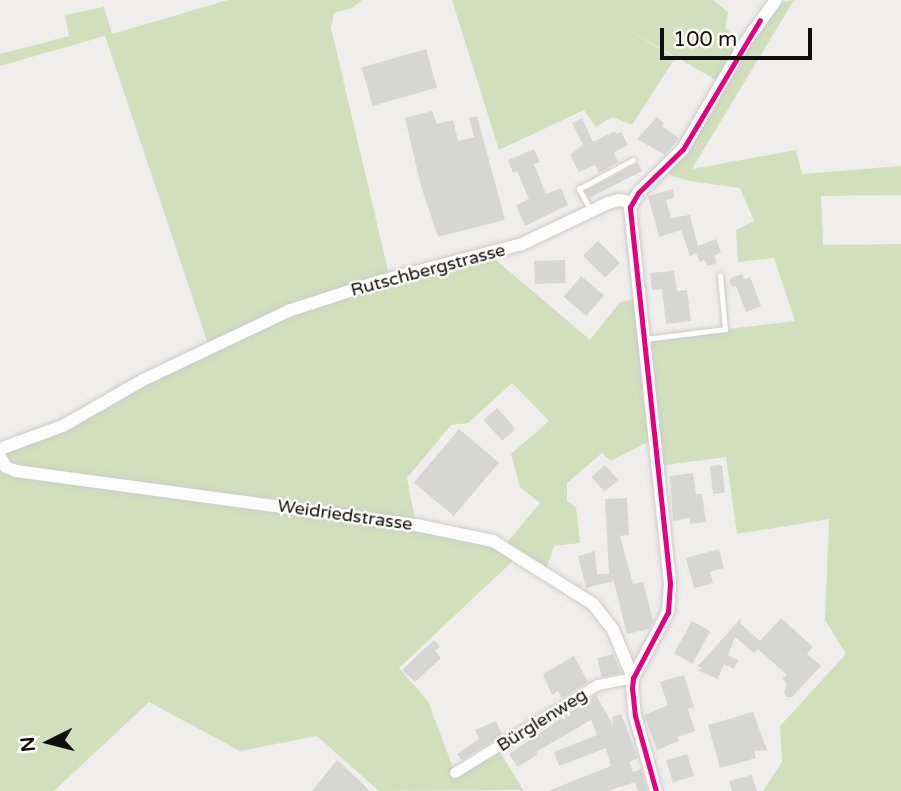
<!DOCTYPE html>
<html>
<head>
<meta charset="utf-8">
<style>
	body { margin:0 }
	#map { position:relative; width:901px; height:791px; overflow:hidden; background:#f0eeec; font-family:"Varela Round",sans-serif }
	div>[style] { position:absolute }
	.green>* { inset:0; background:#d1dfbd }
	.building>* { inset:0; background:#d6d6d5; transform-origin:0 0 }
	.roads { filter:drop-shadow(0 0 2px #cccbc9) drop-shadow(0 0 2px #cccbc9) }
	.service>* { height:4.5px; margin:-2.25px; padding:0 2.25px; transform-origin:2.25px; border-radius:2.25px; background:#fdfcfc }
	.minor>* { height:10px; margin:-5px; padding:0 5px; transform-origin:5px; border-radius:5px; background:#fdfcfc }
	.tertiary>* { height:12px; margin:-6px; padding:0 6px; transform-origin:6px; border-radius:6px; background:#fdfcfc }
	.bus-1>* { height:5px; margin:-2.5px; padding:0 2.5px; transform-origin:2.5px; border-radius:2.5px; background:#e5007d }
	span { translate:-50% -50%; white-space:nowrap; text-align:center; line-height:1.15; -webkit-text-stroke:5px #fffdf9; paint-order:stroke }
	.street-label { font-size:18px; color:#0f0e0d }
	.north { position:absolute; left:14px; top:707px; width:70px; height:70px; -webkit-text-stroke:5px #fffdf9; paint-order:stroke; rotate:264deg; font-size:19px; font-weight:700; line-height:28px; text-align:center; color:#0f0e0d }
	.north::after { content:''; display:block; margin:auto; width:24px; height:32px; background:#0f0e0d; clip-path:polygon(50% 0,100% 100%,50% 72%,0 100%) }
	.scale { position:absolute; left:660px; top:28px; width:152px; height:32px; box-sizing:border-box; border:4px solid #0f0e0d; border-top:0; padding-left:9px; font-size:21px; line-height:24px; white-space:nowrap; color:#0f0e0d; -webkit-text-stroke:5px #fffdf9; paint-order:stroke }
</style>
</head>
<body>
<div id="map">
	<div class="green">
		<div style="clip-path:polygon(evenodd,228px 0,362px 0,352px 8px,334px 13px,331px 28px,390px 279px,489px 254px,590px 340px,620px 302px,639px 298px,645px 339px,795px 321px,774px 258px,738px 262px,736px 230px,754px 221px,740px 188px,689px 181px,672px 176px,664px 169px,683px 149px,716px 80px,627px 29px,675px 58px,632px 125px,612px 117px,596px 127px,584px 110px,499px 150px,452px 0,713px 0,728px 12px,725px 28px,744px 43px,772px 4px,794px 0,692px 169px,796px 150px,802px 174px,901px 166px,901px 195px,821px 196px,823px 245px,901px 244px,901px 791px,763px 791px,782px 762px,780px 726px,846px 654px,825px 620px,829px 519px,737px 534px,726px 457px,658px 466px,655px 438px,611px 461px,602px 453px,567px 483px,567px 501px,576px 507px,580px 543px,554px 546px,545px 572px,519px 555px,399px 668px,428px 701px,455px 773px,498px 748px,523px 790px,379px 791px,317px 736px,240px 751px,149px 702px,54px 791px,0 791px,0 449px,19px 444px,209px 347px,105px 36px,0 66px,0 54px,69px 36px,65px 15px,104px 7px,112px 34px,228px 0,512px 383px,549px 421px,511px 454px,520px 487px,540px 503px,504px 546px,416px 524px,407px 478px,451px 425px,468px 423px,512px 383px)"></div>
	</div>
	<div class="building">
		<div style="left:426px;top:49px;width:40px;height:67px;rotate:74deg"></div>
		<div style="clip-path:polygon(432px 111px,437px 124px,453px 120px,458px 141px,474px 137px,469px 118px,477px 116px,505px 220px,438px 237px,421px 186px,405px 118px)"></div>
		<div style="clip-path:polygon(657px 117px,664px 123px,662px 126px,679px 138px,665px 155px,637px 139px)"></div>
		<div style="clip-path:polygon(582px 118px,593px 142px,615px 131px,616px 134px,621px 132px,628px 145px,614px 152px,618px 162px,599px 173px,595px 165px,579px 172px,570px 155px,583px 145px,572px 123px)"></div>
		<div style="clip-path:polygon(534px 149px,540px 162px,534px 164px,546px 194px,561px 188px,568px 205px,525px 226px,516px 205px,529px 199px,517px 171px,513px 173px,508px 160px)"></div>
		<div style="clip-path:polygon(638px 163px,642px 171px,589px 198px,586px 191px)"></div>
		<div style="clip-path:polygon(673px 189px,674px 198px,666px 200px,671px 218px,690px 215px,698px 246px,716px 239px,721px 252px,714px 256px,717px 263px,708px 266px,704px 260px,700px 262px,696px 253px,690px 256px,681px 230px,659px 237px,648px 196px)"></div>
		<div style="left:598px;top:241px;width:31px;height:21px;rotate:45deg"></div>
		<div style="left:565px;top:260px;width:23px;height:31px;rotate:88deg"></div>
		<div style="clip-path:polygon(674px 271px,677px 291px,687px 290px,691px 321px,666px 324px,662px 289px,652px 290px,650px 273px)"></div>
		<div style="clip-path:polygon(742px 274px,744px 279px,750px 277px,761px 306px,746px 312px,736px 286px,732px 287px,729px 279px)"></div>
		<div style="left:581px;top:276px;width:30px;height:27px;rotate:40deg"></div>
		<div style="left:497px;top:408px;width:28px;height:18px;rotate:48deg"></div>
		<div style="left:459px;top:429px;width:52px;height:70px;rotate:40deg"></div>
		<div style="left:605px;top:465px;width:20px;height:18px;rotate:49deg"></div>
		<div style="left:722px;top:465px;width:28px;height:12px;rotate:84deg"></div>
		<div style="clip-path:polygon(693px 473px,696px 494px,702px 494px,706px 522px,690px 524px,690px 518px,673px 521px,670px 476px)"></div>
		<div style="clip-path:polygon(627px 498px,629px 535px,620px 536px,633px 584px,643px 582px,653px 621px,649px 629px,627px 634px,614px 581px,586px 588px,578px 556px,595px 551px,597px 574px,609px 574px,605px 499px)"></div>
		<div style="clip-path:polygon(719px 549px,724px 568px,710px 572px,713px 583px,694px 588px,686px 558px)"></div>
		<div style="clip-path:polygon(742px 617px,740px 623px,760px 641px,781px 618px,813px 647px,807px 654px,821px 666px,792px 697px,787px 697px,784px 693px,787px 683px,782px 678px,787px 675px,758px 649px,754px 653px,735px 637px,728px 655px,738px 660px,734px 669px,724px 664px,718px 679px,697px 670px,702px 669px,698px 666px)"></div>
		<div style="left:692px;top:621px;width:21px;height:37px;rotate:29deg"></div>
		<div style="clip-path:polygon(434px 640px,440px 647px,435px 651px,441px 658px,415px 682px,402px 670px)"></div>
		<div style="clip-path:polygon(613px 654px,621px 673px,602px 677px,597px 658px)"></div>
		<div style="clip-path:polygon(574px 656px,588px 682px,562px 698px,558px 691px,552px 695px,543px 674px)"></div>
		<div style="clip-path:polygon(684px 675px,694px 707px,688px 709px,695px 731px,677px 737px,679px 741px,657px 750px,644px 715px,668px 705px,660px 682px)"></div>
		<div style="clip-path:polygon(596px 695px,613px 725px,612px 717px,621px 714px,638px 758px,629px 762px,633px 772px,641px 769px,647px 791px,638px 791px,635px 782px,608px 791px,548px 791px,611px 766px,606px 748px,559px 766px,554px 752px,597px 735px,591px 720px,536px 752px,538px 754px,518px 767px,509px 754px)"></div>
		<div style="clip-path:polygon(753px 712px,767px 750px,754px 751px,756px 758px,720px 768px,708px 725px)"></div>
		<div style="clip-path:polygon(496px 721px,502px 735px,462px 760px,457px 754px,479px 739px,475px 730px)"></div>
		<div style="left:687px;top:754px;width:23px;height:22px;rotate:72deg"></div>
		<div style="clip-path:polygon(337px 760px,359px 780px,370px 791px,312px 791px)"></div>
		<div style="clip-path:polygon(752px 775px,757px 791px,732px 791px,729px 781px)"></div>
	</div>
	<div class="roads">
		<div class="service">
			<div style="left:591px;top:211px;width:25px;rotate:-119deg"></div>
			<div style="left:579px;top:189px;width:61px;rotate:-28.2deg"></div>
			<div style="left:645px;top:339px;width:81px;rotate:-7.1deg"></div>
			<div style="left:725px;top:329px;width:53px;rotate:-95.4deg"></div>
		</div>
		<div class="minor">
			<div style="left:455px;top:773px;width:168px;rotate:-31.6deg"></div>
			<div style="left:598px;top:685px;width:36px;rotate:-11deg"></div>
		</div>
		<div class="tertiary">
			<div style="left:0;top:449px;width:67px;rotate:-20.1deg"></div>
			<div style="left:63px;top:426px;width:92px;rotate:-29.9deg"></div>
			<div style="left:143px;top:380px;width:161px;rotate:-25.4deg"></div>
			<div style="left:288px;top:311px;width:94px;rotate:-18deg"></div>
			<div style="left:377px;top:282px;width:150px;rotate:-14.7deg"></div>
			<div style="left:522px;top:244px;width:95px;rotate:-25.5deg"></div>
			<div style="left:608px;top:203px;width:11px;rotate:-15deg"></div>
			<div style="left:619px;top:200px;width:13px;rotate:9deg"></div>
			<div style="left:0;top:457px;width:12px;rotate:59deg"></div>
			<div style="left:6px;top:467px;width:11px;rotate:22deg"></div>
			<div style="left:16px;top:471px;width:404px;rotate:7.7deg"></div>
			<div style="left:416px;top:525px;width:79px;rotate:11.7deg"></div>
			<div style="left:493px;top:541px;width:118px;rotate:32.2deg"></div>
			<div style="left:593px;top:604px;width:33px;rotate:52deg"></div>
			<div style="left:613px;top:630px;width:52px;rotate:67.4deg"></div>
			<div style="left:656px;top:791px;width:78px;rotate:-105.6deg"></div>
			<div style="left:635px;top:716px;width:27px;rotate:-96deg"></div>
			<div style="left:632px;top:689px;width:11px;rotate:-85deg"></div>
			<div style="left:633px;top:678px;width:75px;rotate:-62.1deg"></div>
			<div style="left:668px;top:612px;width:29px;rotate:-86deg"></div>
			<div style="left:670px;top:583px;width:378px;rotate:-96.1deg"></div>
			<div style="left:630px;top:207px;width:16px;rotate:-60deg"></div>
			<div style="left:638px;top:193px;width:63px;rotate:-44.4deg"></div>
			<div style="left:683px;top:149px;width:121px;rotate:-59.8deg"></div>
			<div style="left:744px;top:44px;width:54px;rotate:-54deg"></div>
		</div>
	</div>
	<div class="bus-1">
		<div style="left:656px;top:791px;width:78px;rotate:-105.6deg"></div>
		<div style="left:635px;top:716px;width:27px;rotate:-96deg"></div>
		<div style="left:632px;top:689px;width:11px;rotate:-85deg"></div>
		<div style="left:633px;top:678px;width:75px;rotate:-62.1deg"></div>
		<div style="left:668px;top:612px;width:29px;rotate:-86deg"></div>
		<div style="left:670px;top:583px;width:378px;rotate:-96.1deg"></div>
		<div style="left:630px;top:207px;width:16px;rotate:-60deg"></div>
		<div style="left:638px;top:193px;width:63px;rotate:-44.4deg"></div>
		<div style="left:683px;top:149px;width:150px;rotate:-59.2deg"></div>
	</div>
	<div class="street-label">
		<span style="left:428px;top:270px;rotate:-15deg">Rutschbergstrasse</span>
		<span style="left:345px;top:515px;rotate:8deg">Weidriedstrasse</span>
		<span style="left:542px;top:720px;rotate:-32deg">Bürglenweg</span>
	</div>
	<div class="north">N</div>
	<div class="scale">100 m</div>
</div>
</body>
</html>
